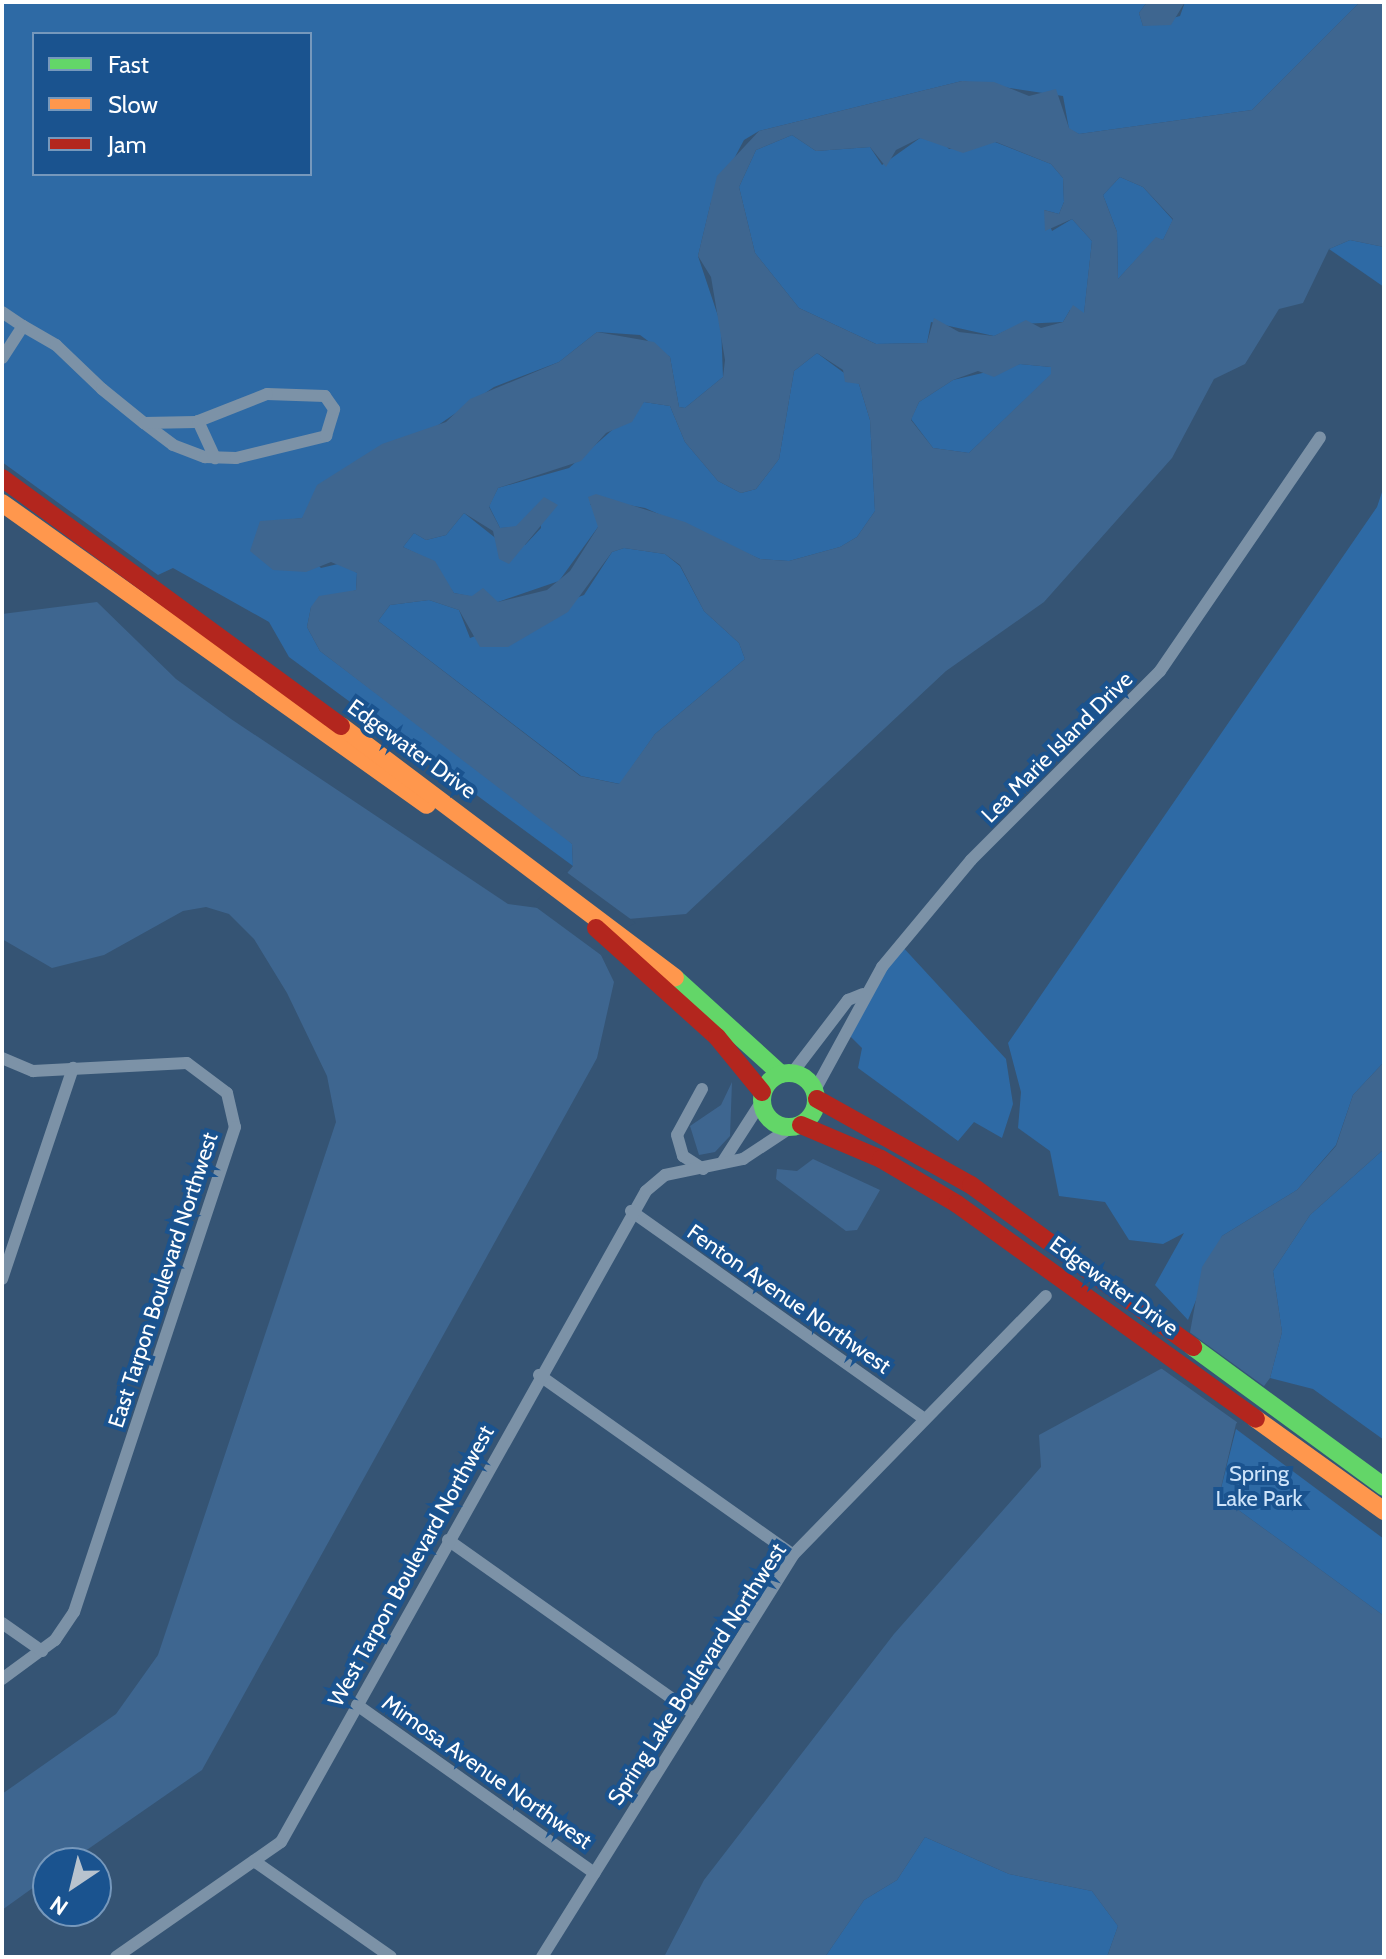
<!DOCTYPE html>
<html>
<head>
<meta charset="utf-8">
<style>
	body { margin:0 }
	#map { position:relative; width:1386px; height:1959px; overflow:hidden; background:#355474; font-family:Cabin,sans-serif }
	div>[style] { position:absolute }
	.green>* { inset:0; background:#2e6aa5 }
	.water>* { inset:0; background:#3e6690 }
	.pier>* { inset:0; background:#355474 }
	.street>* { height:12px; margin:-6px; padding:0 6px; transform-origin:6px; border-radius:6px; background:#7c92a7 }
	.fast>* { height:18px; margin:-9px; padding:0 9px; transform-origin:9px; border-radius:9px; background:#63d668 }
	.fast>.ring { margin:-9px; padding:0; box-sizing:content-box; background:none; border:18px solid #63d668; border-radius:50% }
	.slow>* { height:18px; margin:-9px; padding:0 9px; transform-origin:9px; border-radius:9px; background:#ff974d }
	.jam>* { height:18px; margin:-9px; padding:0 9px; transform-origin:9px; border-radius:9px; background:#b3261e }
	span { translate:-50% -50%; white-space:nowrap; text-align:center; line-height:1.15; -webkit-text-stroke:8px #1a538f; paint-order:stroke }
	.street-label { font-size:22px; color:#fff }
	.park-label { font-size:22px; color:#cee4fa }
	.frame { position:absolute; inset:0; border:4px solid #fff; pointer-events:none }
	.legend { position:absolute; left:32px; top:32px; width:280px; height:144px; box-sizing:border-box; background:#1a538f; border:2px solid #7698bc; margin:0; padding:10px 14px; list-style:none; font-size:24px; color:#fff }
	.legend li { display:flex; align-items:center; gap:16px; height:40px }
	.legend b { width:40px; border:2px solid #7698bc }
	.north { position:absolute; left:32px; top:1847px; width:80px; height:80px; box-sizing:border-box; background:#1a538f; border:2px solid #7698bc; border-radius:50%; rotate:215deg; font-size:22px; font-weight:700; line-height:32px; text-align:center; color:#fff }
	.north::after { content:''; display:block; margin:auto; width:28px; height:36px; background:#b8c3ce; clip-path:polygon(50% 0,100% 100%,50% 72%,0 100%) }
</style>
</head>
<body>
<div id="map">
	<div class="green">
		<div style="clip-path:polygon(evenodd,2px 2px,1147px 2px,1139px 13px,1143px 26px,1180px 16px,1185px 2px,1360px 2px,1252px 110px,1079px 134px,1069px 129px,1063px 96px,962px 81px,759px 131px,744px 140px,711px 202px,698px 256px,721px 325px,723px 377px,685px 408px,679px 407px,670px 357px,640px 335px,597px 332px,559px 362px,494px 387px,302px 518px,274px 522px,321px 568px,342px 563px,357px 573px,356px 590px,311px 607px,307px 627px,320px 651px,559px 831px,572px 844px,573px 866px,289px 657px,269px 622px,173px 568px,158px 575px,2px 462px,2px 2px,34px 34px,310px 34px,310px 174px,34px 174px,34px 34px)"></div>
		<div style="clip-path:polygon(792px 135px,816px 151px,870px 147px,882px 165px,920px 138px,941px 140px,949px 149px,995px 142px,1051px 164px,1063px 178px,1064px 202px,1059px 214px,1044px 210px,1052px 231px,1072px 219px,1092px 241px,1084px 314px,1070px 310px,1063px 322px,1021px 324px,994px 336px,931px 322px,927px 343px,876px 344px,799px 308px,755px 253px,739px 187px,756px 150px)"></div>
		<div style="clip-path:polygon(1120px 177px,1143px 187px,1173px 220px,1163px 240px,1156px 238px,1118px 279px,1117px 232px,1103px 195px)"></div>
		<div style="clip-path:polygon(1350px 240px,1384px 247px,1384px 287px,1329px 249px)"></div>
		<div style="clip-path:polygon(817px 353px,859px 384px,870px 420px,875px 511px,857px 537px,840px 547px,789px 561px,760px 559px,645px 508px,606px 501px,590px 504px,601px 518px,598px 527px,559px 581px,498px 602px,454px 593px,428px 559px,403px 547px,414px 533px,426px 540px,446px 535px,464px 513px,498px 540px,525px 545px,541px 528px,540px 503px,516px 527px,500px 528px,489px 506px,498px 488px,569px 468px,644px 402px,670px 406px,685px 442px,718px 481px,741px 493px,756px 489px,779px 459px,794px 371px)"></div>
		<div style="clip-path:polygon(1020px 364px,1051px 367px,1052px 374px,969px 453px,933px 448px,911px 419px,919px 402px,953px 380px)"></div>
		<div style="clip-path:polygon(1384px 486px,1384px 1062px,1353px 1095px,1336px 1145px,1297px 1190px,1222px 1236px,1188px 1320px,1155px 1285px,1184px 1233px,1163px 1244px,1129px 1240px,1105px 1202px,1059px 1196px,1050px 1151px,1018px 1128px,1021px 1092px,1008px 1043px,1377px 507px)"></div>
		<div style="clip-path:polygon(624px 548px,665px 554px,680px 566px,704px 611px,739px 643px,745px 659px,655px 734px,620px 784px,581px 776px,378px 621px,390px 605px,429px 600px,459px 610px,470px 638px,584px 595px,612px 552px)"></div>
		<div style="clip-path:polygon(900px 944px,1006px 1059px,1013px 1104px,1002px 1138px,974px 1122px,958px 1141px,858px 1068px,862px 1048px,850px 1036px)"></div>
		<div style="clip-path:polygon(1384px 1149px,1384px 1440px,1313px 1389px,1270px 1378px,1282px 1332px,1273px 1271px,1310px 1215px)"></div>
		<div style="clip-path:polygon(1236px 1429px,1384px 1539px,1384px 1616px,1219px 1496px)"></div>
		<div style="clip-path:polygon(925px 1837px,1009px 1874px,1092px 1891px,1118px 1926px,1107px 1957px,825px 1957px,864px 1900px,897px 1880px)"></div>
	</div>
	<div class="water">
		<div style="clip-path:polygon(1147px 2px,1185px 2px,1171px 25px,1143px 26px,1139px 13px)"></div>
		<div style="clip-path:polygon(evenodd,1360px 2px,1384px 2px,1384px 247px,1350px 240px,1329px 249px,1303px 303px,1279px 309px,1245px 364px,1214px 379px,1172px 458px,1044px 602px,946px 671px,686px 914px,628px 919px,600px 953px,614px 982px,597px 1058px,202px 1770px,68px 1863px,48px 1863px,48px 1877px,2px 1910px,2px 1794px,116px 1714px,158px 1655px,336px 1122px,327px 1076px,287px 993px,254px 939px,229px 914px,206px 907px,183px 911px,104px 955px,52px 968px,2px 939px,2px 614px,97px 602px,176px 679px,231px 719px,508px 904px,538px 908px,573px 866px,572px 844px,320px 651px,307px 627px,311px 607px,319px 596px,356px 590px,357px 573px,331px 562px,306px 572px,273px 570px,250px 551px,260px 521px,302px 518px,317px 485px,382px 444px,446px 422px,470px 399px,559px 362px,597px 332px,654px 342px,670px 357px,679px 407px,685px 408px,723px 377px,725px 360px,711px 277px,698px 256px,717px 176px,759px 131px,962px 81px,994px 82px,1029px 96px,1056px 89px,1069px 128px,1079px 134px,1252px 110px,1360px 2px,792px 135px,816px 151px,870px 147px,886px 167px,896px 150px,920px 138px,963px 153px,996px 142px,1051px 164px,1063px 178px,1064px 202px,1059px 214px,1044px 210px,1045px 231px,1072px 219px,1092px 241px,1084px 313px,1073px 305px,1063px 322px,1041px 328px,1026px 320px,994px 336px,959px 332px,934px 318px,927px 343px,876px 344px,799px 308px,755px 253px,739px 187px,756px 150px,792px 135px,1360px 2px,1120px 177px,1143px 187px,1173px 219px,1163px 240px,1156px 237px,1118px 279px,1117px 232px,1103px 195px,1120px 177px,1360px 2px,817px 353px,843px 370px,845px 382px,859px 384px,870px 420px,875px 511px,857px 537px,840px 547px,789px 561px,760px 559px,685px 522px,596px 494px,588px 497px,598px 527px,570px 571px,547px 590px,498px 602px,483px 588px,472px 596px,454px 593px,435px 561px,403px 547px,414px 533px,426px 540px,446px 535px,464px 513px,493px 531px,499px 559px,509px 564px,558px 505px,544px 497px,516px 526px,500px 528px,489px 507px,498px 488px,581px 461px,606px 433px,632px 422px,644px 402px,670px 406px,685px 442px,718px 481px,741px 493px,756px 489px,779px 459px,794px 371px,817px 353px,1360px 2px,1020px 364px,1051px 367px,1051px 374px,969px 453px,933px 448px,911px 420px,919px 402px,953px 380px,978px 371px,994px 377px,1020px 364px,1360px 2px,624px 548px,665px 554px,680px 565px,704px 611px,739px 643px,745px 659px,655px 734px,619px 784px,580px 776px,378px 621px,390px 605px,429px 600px,459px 610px,480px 647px,508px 647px,568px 612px,612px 552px,624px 548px)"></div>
		<div style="clip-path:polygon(1384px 1062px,1384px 1149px,1310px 1215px,1273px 1271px,1282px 1332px,1270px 1378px,1236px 1424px,1219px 1496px,1384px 1616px,1384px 1957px,1107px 1957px,1118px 1926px,1092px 1891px,1009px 1874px,925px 1837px,897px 1880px,864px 1900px,825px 1957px,664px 1957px,704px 1880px,894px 1634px,1041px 1467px,1039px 1435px,1168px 1365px,1188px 1343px,1202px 1267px,1222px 1236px,1297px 1190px,1336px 1146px,1353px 1095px)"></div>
		<div style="clip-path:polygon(732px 1082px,730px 1136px,715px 1152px,699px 1155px,690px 1126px,721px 1105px)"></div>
		<div style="clip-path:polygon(813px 1159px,880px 1190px,857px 1230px,846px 1231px,776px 1179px,777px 1169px,797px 1171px)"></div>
	</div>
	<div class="pier">
		<div style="clip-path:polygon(565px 871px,636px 923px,618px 931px,605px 958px,533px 905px)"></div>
		<div style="clip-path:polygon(1184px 1328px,1268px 1389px,1241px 1425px,1158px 1366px,1184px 1341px)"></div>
	</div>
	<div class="street">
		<div style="left:2px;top:312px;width:25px;rotate:34deg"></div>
		<div style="left:23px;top:326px;width:38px;rotate:123deg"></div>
		<div style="left:23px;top:326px;width:38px;rotate:30deg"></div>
		<div style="left:56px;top:345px;width:64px;rotate:43.7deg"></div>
		<div style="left:102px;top:389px;width:54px;rotate:39deg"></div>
		<div style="left:144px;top:423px;width:36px;rotate:37deg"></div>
		<div style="left:173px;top:445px;width:34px;rotate:21deg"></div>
		<div style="left:205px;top:457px;width:31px;rotate:2deg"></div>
		<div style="left:236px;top:458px;width:93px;rotate:-13.7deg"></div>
		<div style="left:326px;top:436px;width:28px;rotate:-73deg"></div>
		<div style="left:334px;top:409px;width:16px;rotate:-125deg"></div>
		<div style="left:325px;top:396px;width:58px;rotate:-178deg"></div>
		<div style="left:267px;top:394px;width:76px;rotate:158.5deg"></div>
		<div style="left:196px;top:422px;width:52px;rotate:178.9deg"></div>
		<div style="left:198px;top:421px;width:41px;rotate:65.3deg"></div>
		<div style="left:2px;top:1058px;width:34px;rotate:23deg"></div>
		<div style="left:33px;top:1071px;width:154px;rotate:-3deg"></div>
		<div style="left:187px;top:1063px;width:50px;rotate:36.9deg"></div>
		<div style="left:227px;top:1093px;width:35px;rotate:77deg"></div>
		<div style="left:235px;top:1127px;width:511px;rotate:108.36deg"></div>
		<div style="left:74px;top:1612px;width:34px;rotate:124deg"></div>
		<div style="left:55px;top:1640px;width:66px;rotate:143.7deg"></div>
		<div style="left:793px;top:1072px;width:91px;rotate:-52.6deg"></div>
		<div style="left:848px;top:1000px;width:16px;rotate:-22deg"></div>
		<div style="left:702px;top:1089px;width:52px;rotate:118.5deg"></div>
		<div style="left:677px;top:1135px;width:22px;rotate:74deg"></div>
		<div style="left:683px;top:1156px;width:24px;rotate:33deg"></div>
		<div style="left:815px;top:1090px;width:140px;rotate:-61.4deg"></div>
		<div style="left:882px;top:967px;width:139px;rotate:-50.2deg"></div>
		<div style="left:971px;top:860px;width:267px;rotate:-45deg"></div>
		<div style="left:1160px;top:671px;width:283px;rotate:-55.6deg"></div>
		<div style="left:722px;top:1163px;width:74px;rotate:-57.2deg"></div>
		<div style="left:631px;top:1211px;width:360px;rotate:35.3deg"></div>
		<div style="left:2px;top:1279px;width:223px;rotate:-71.4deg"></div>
		<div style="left:539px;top:1375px;width:311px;rotate:35.3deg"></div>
		<div style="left:448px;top:1540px;width:301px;rotate:35.3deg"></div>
		<div style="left:2px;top:1623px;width:49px;rotate:35deg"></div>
		<div style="left:357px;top:1705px;width:291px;rotate:35.3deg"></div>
		<div style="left:254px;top:1861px;width:167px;rotate:35deg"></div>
		<div style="left:116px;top:1957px;width:201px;rotate:-34.9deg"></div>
		<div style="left:281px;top:1842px;width:746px;rotate:-60.72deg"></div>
		<div style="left:646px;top:1191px;width:25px;rotate:-40deg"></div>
		<div style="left:665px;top:1175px;width:80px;rotate:-11.6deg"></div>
		<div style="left:743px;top:1159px;width:60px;rotate:-33.4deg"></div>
		<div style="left:542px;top:1957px;width:474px;rotate:-58deg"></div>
		<div style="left:793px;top:1555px;width:362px;rotate:-45.7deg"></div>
	</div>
	<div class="fast">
		<div style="left:675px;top:978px;width:143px;rotate:42.2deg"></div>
		<div class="ring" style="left:762px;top:1073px;width:36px;height:36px"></div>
		<div style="left:1193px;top:1347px;width:237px;rotate:36.2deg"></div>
	</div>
	<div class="slow">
		<div style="left:2px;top:503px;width:521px;rotate:35.4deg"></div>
		<div style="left:341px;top:726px;width:418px;rotate:37deg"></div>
		<div style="left:1256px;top:1419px;width:158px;rotate:35.7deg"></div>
	</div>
	<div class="jam">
		<div style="left:2px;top:478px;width:420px;rotate:36.2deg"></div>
		<div style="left:596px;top:928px;width:163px;rotate:42deg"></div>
		<div style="left:717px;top:1037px;width:71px;rotate:50.7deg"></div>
		<div style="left:817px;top:1099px;width:176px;rotate:29.2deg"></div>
		<div style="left:971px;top:1185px;width:275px;rotate:36.1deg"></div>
		<div style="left:801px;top:1125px;width:87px;rotate:23deg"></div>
		<div style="left:881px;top:1159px;width:88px;rotate:30.6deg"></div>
		<div style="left:957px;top:1204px;width:368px;rotate:35.7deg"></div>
	</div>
	<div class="street-label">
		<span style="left:1057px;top:747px;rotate:-45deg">Lea Marie Island Drive</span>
		<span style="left:412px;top:749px;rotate:36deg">Edgewater Drive</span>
		<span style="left:163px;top:1280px;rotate:-72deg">East Tarpon Boulevard Northwest</span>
		<span style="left:1114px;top:1286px;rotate:36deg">Edgewater Drive</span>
		<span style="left:789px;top:1299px;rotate:35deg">Fenton Avenue Northwest</span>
		<span style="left:411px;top:1566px;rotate:-61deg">West Tarpon Boulevard Northwest</span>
		<span style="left:697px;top:1674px;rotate:-57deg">Spring Lake Boulevard Northwest</span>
		<span style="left:487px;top:1772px;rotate:35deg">Mimosa Avenue Northwest</span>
	</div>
	<div class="park-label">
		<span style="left:1259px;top:1486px">Spring<br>Lake Park</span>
	</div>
	<div class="frame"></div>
	<ul class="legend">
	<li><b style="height:10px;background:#63d668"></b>Fast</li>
	<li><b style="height:10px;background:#ff974d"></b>Slow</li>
	<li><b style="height:10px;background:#b3261e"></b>Jam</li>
	</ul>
	<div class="north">N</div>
</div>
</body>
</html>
